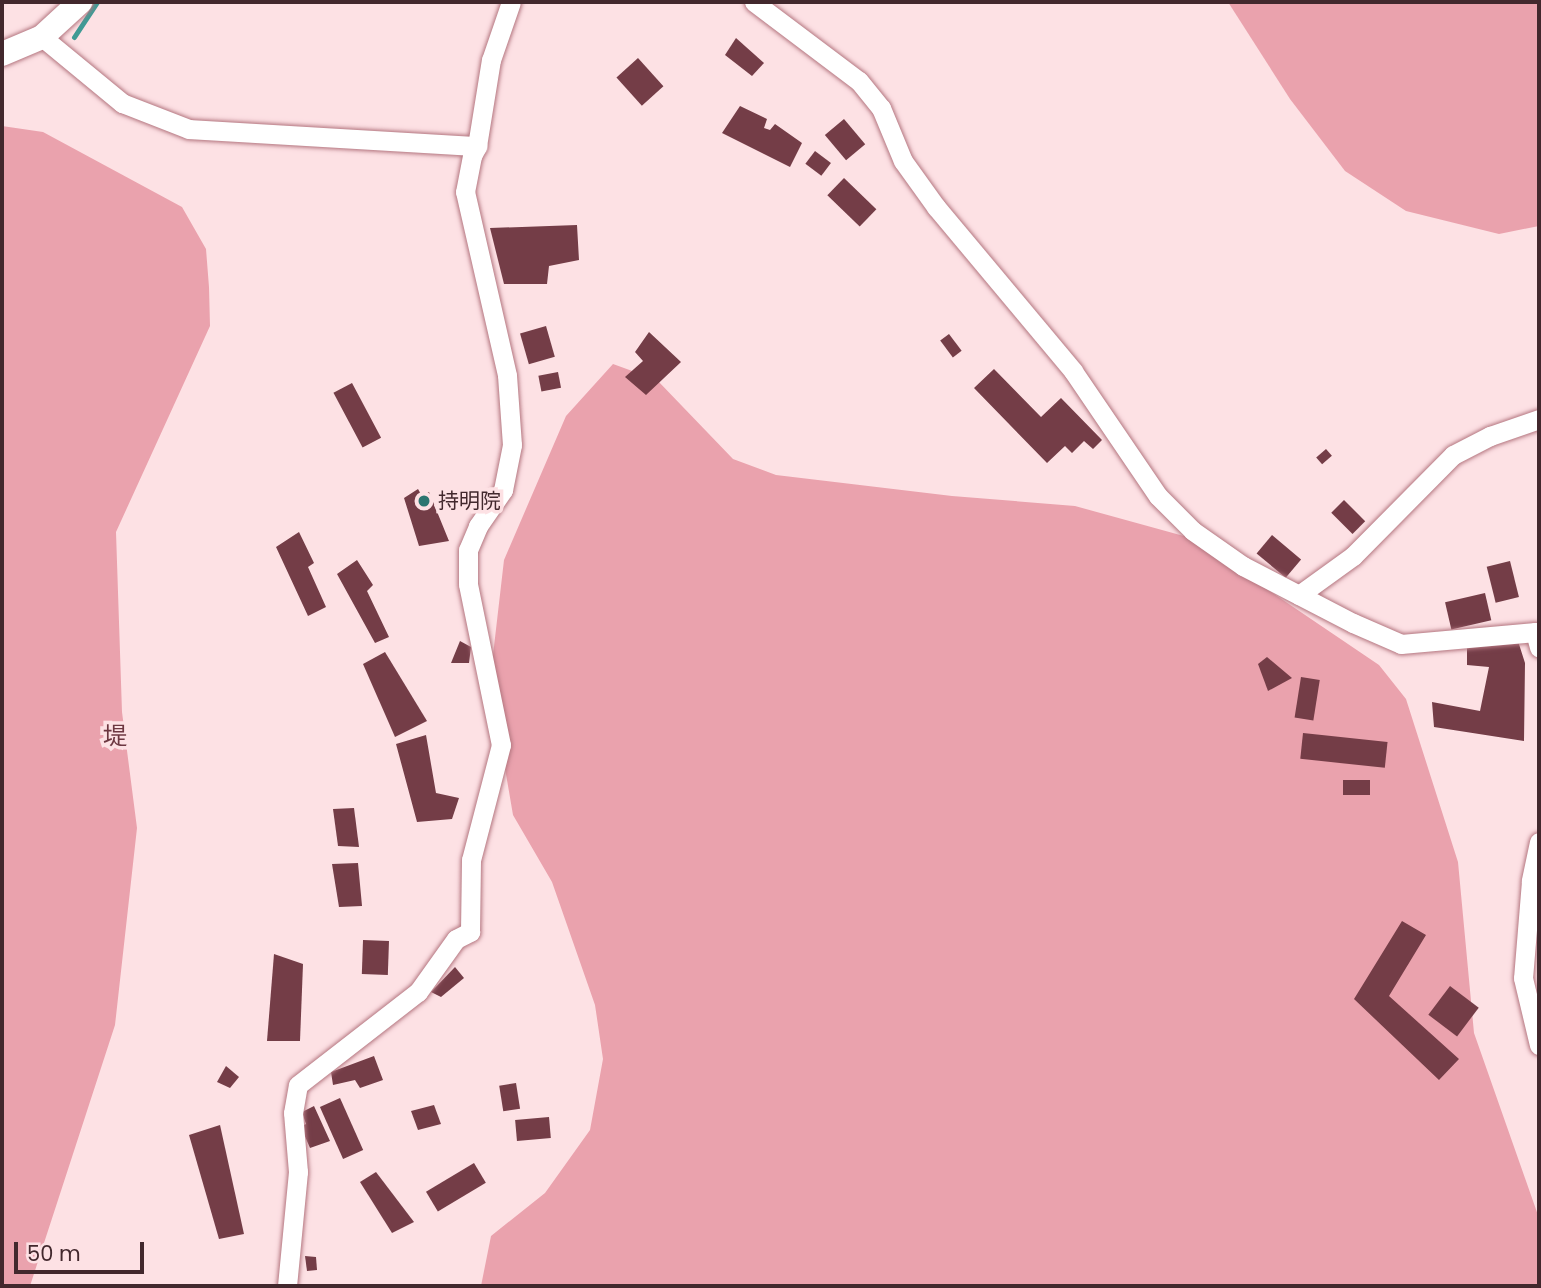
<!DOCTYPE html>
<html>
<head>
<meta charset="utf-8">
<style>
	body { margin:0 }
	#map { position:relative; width:1541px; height:1288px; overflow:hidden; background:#fde1e4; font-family:Poppins,"Noto Sans JP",sans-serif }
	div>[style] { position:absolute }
	.forest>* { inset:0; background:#eaa2ad }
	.stream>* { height:5px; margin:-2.5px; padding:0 2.5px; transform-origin:2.5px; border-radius:2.5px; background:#3f9b95 }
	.building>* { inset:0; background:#743d47; transform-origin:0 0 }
	.roads { filter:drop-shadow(0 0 2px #b47680) drop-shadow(0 0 2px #b47680) }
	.minor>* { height:19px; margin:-9.5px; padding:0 9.5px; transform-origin:9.5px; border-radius:9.5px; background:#fff }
	.tertiary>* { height:24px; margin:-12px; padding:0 12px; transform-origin:12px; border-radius:12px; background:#fff }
	.dots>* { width:19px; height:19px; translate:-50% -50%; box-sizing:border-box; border:4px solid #fde1e4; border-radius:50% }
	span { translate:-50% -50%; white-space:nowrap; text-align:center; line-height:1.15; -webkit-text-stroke:7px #fde1e4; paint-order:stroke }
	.poi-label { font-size:21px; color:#42282d }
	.left { translate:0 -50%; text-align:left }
	.quarter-label { font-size:24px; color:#6d3741 }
	.frame { position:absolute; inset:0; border:4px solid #42282d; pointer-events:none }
	.scale { position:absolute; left:14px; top:1242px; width:130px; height:32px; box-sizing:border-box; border:4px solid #42282d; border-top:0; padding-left:9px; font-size:21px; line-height:24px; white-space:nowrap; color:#42282d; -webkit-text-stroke:5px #fde1e4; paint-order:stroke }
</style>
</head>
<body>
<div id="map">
	<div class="forest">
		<div style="clip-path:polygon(1228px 2px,1539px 2px,1539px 226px,1499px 234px,1406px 211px,1345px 171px,1290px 99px)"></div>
		<div style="clip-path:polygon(2px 126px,43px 132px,182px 207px,206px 249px,209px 287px,210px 326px,116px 532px,122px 712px,137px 828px,115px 1025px,30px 1286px,2px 1286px)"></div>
		<div style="clip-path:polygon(613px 364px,657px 380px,733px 459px,776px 475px,952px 496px,1075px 506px,1191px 538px,1379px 665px,1406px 699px,1458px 862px,1474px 1033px,1539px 1218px,1539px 1286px,481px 1286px,491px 1236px,545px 1193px,590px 1130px,603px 1059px,595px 1005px,552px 882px,513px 815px,490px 681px,504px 560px,566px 416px)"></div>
	</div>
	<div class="stream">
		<div style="left:74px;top:37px;width:42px;rotate:-56.7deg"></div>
	</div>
	<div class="building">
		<div style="clip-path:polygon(736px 38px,764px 63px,752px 76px,725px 55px)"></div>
		<div style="left:638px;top:58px;width:38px;height:29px;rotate:48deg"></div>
		<div style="clip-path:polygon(740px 106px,767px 119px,764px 128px,770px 130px,775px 124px,802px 143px,790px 167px,722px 133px)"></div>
		<div style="left:844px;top:119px;width:33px;height:25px;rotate:50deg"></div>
		<div style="left:815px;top:151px;width:20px;height:16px;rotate:37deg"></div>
		<div style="left:844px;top:178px;width:45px;height:24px;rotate:44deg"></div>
		<div style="clip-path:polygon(577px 225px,579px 260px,549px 266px,547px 284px,504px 284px,490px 228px)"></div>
		<div style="left:546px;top:326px;width:32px;height:27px;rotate:74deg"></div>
		<div style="clip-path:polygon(649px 332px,681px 362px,646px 395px,625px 377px,643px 361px,635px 352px)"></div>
		<div style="left:949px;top:334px;width:21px;height:11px;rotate:53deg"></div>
		<div style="clip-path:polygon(994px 369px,1041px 417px,1061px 398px,1102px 440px,1093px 449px,1084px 441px,1072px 453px,1065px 446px,1047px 463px,974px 388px)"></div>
		<div style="left:558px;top:372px;width:16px;height:20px;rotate:79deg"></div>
		<div style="left:352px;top:383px;width:62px;height:21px;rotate:62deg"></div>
		<div style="left:1326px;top:449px;width:9px;height:13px;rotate:49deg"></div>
		<div style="clip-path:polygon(418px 489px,422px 496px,429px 492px,449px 541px,419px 546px,404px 498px)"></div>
		<div style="left:1344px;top:500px;width:30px;height:18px;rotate:45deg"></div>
		<div style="clip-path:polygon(299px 532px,314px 563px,308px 567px,326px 607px,308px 616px,276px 547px)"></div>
		<div style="left:1272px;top:535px;width:38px;height:24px;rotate:40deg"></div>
		<div style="clip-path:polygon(357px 560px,373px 585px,367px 591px,389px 637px,375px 643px,337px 574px)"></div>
		<div style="left:1510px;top:561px;width:37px;height:24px;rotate:76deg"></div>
		<div style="left:1485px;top:593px;width:28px;height:41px;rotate:77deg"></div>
		<div style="clip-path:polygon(460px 641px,471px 647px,469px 663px,451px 663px)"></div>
		<div style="clip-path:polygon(1518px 641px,1525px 663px,1524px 741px,1434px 727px,1432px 702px,1480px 711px,1489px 667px,1467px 665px,1467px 646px)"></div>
		<div style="clip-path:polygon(385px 652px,427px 721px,395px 737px,363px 664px)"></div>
		<div style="clip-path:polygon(1267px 657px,1292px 678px,1268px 691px,1258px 664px)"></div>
		<div style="left:1301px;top:677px;width:19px;height:41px;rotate:9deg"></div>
		<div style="left:1303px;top:733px;width:85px;height:26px;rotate:6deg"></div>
		<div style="clip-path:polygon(426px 735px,436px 793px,459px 798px,452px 819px,417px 822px,396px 744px)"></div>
		<div style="left:1343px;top:780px;width:27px;height:15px"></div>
		<div style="clip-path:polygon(354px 808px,359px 847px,338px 846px,333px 809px)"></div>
		<div style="clip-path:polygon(358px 863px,362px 906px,339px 907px,332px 864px)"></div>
		<div style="clip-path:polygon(1402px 921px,1426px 935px,1389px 996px,1459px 1059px,1439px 1080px,1354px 999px)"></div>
		<div style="left:389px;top:941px;width:34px;height:26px;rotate:92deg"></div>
		<div style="clip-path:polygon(274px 954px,303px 964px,300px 1041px,267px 1041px)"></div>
		<div style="clip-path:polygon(455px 967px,464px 978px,441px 997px,431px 992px)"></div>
		<div style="left:1450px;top:986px;width:36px;height:36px;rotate:37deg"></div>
		<div style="clip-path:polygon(374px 1056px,383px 1080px,360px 1088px,355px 1080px,333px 1085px,331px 1072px)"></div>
		<div style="clip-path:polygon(226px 1066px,239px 1077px,230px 1088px,217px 1082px)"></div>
		<div style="left:516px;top:1083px;width:26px;height:17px;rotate:81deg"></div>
		<div style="left:340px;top:1098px;width:57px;height:22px;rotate:66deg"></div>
		<div style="clip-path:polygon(434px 1105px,441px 1124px,418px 1130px,411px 1111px)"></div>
		<div style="clip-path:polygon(314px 1106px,330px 1141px,310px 1148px,301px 1127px,306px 1124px,302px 1112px)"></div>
		<div style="left:549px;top:1117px;width:21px;height:34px;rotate:85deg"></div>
		<div style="clip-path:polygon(220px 1125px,244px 1234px,219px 1239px,189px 1135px)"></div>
		<div style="left:474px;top:1163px;width:23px;height:56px;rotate:59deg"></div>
		<div style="clip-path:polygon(376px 1172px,414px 1222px,392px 1233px,360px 1182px)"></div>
		<div style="clip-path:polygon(305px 1256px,316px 1257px,317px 1270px,307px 1271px)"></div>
	</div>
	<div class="roads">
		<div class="minor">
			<div style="left:754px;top:2px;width:131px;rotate:37deg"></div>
			<div style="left:859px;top:81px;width:35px;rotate:51deg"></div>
			<div style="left:881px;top:108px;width:57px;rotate:67.5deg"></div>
			<div style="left:903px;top:161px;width:57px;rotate:54.3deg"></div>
			<div style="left:936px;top:207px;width:214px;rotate:50.1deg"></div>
			<div style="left:1073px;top:371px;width:151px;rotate:55.8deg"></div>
			<div style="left:1158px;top:496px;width:49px;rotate:45deg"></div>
			<div style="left:1193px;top:531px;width:61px;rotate:35deg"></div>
			<div style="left:1243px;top:566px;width:124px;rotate:27.4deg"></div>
			<div style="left:1353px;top:623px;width:52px;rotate:23.6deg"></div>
			<div style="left:1401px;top:644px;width:135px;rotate:-5.1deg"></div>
			<div style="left:1535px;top:632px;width:16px;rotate:75deg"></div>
			<div style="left:42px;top:37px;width:104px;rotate:39.5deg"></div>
			<div style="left:122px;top:103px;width:72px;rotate:21.2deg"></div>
			<div style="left:189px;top:129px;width:289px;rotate:3.4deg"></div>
			<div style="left:1299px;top:595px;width:67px;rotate:-35.8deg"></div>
			<div style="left:1353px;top:556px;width:142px;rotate:-45.3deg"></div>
			<div style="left:1453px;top:455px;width:42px;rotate:-27.2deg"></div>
			<div style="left:1490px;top:436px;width:52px;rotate:-19.1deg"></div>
			<div style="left:1539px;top:842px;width:40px;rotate:102deg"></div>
			<div style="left:1531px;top:881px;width:97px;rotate:94.7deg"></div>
			<div style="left:1523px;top:978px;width:69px;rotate:76.6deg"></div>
			<div style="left:287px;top:1286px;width:115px;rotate:-84.5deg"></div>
			<div style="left:298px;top:1172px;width:59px;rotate:-94.8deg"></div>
			<div style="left:293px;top:1113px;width:28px;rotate:-80deg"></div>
			<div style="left:298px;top:1085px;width:152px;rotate:-37.8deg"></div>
			<div style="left:418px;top:992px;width:65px;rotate:-54.4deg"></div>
			<div style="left:456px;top:939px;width:16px;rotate:-27deg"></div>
			<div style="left:470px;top:932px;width:72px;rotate:-89.2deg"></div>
			<div style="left:471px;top:860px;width:119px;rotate:-75.4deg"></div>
			<div style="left:501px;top:745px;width:164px;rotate:-101.6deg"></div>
			<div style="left:468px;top:584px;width:34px;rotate:-90deg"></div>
			<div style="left:468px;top:550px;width:26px;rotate:-67deg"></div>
			<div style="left:478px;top:526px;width:44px;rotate:-55.2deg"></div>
			<div style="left:503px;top:490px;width:46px;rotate:-78.7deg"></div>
			<div style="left:512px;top:445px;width:70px;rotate:-94.1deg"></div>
			<div style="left:507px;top:375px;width:188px;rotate:-102.9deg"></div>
			<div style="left:465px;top:192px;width:37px;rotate:-79deg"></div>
			<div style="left:472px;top:156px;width:11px;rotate:-63deg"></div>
			<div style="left:477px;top:146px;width:87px;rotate:-80.8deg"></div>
			<div style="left:491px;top:60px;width:61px;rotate:-71deg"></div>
		</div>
		<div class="tertiary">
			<div style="left:2px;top:54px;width:43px;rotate:-23deg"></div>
			<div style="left:42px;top:37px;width:52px;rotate:-42.6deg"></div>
		</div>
	</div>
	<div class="dots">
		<div style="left:424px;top:501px;background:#2c7570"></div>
	</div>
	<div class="poi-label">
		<span class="left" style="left:438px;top:501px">持明院</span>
	</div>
	<div class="quarter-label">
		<span style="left:115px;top:736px">堤</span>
	</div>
	<div class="frame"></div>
	<div class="scale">50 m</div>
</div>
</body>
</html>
